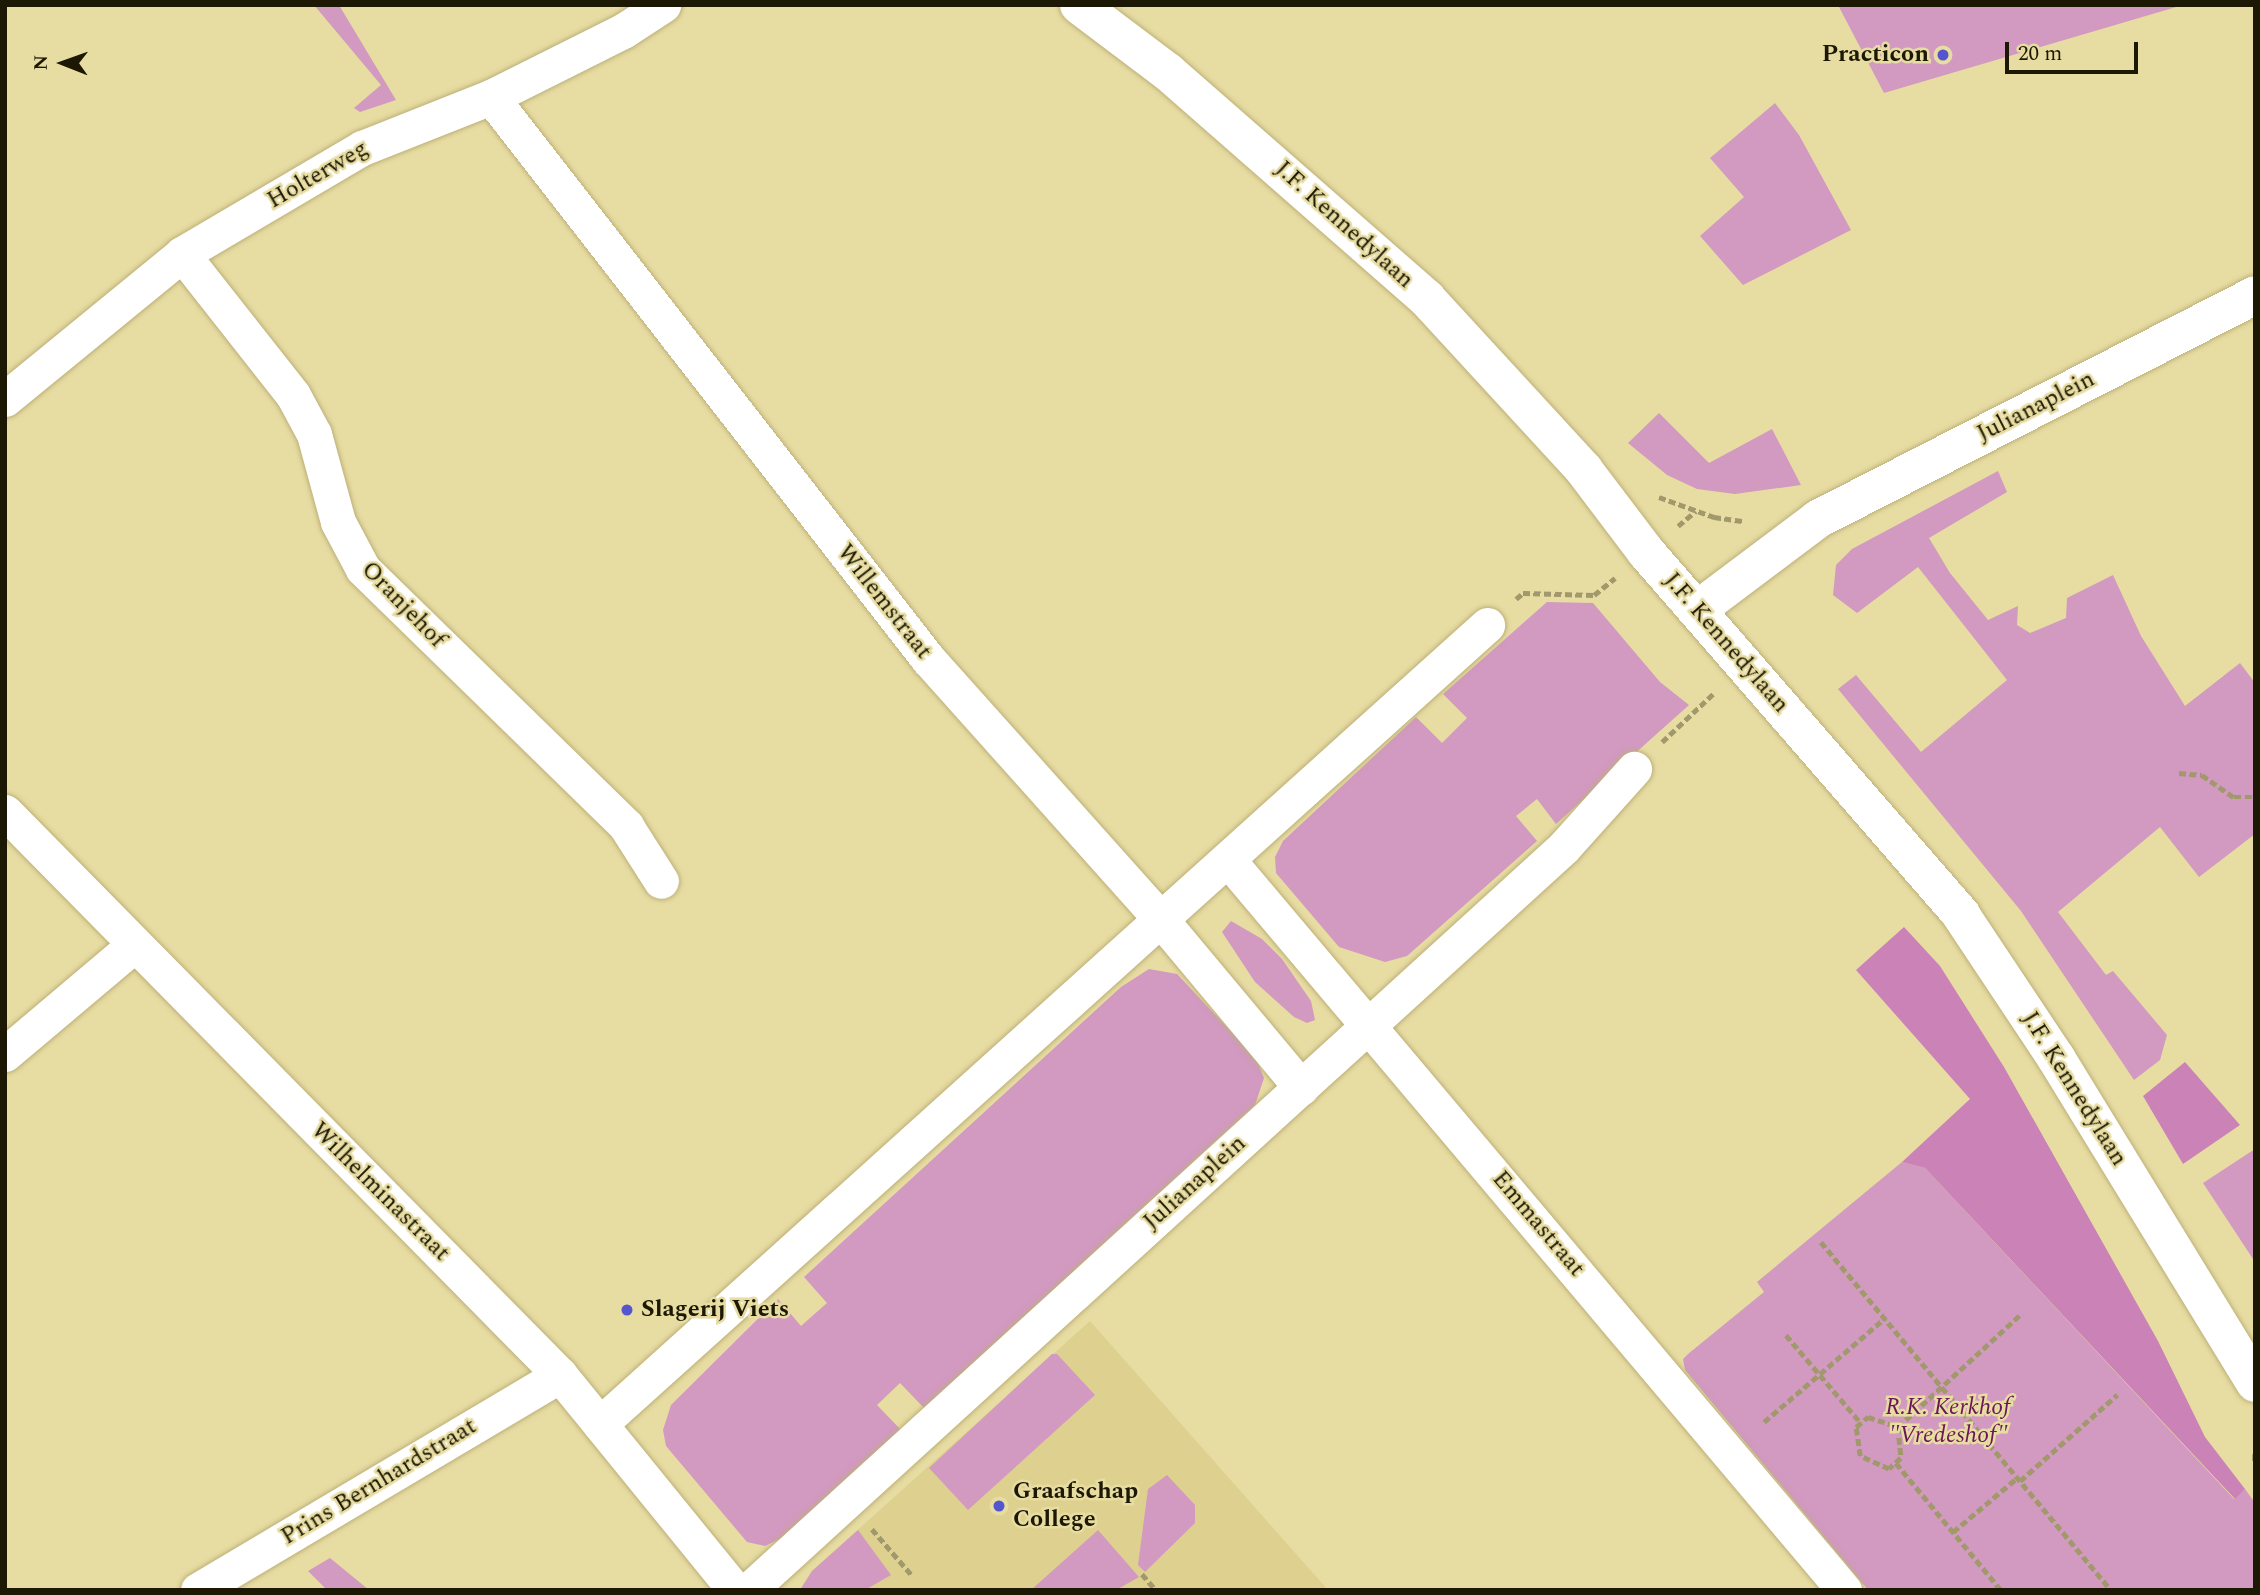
<!DOCTYPE html>
<html>
<head>
<meta charset="utf-8">
<style>
	body { margin:0 }
	#map { position:relative; width:2260px; height:1595px; overflow:hidden; background:#e7dca2; font-family:Spectral,serif }
	div>[style] { position:absolute }
	.built>* { inset:0; background:#ded18f }
	.green>* { inset:0; background:#d299c1 }
	.forest>* { inset:0; background:#cb83b7 }
	.path>* { height:4.5px; margin-top:-2.25px; transform-origin:0; background:repeating-linear-gradient(90deg,#a1986b 0 7px,transparent 0 10.5px) }
	.roads { filter:drop-shadow(0 0 2px #bcb078) drop-shadow(0 0 2px #bcb078) }
	.minor>* { height:35px; margin:-17.5px; padding:0 17.5px; transform-origin:17.5px; border-radius:17.5px; background:#fff }
	.tertiary>* { height:38px; margin:-19px; padding:0 19px; transform-origin:19px; border-radius:19px; background:#fff }
	.primary>* { height:38px; margin:-19px; padding:0 19px; transform-origin:19px; border-radius:19px; background:#fff }
	.dots>* { width:19px; height:19px; translate:-50% -50%; box-sizing:border-box; border:4px solid #e7dca2; border-radius:50% }
	span { translate:-50% -50%; white-space:nowrap; text-align:center; line-height:1.15; -webkit-text-stroke:5px #e7dca2; paint-order:stroke }
	.poi-label { font-size:24px; color:#1c1803; font-weight:700 }
	.right { translate:-100% -50%; text-align:right }
	.left { translate:0 -50%; text-align:left }
	.street-label { font-size:24px; color:#1c1803 }
	.park-label { font-size:24px; color:#6c165a; font-style:italic }
	.frame { position:absolute; inset:0; border:7px solid #1c1803; pointer-events:none }
	.north { position:absolute; left:28px; top:28px; width:70px; height:70px; -webkit-text-stroke:5px #e7dca2; paint-order:stroke; rotate:271deg; font-size:19px; font-weight:700; line-height:28px; text-align:center; color:#1c1803 }
	.north::after { content:''; display:block; margin:auto; width:24px; height:32px; background:#1c1803; clip-path:polygon(50% 0,100% 100%,50% 72%,0 100%) }
	.scale { position:absolute; left:2005px; top:42px; width:133px; height:32px; box-sizing:border-box; border:4px solid #1c1803; border-top:0; padding-left:9px; font-size:21px; line-height:24px; white-space:nowrap; color:#1c1803; -webkit-text-stroke:5px #e7dca2; paint-order:stroke }
</style>
</head>
<body>
<div id="map">
	<div class="built">
		<div style="clip-path:polygon(1090px 1321px,1328px 1590px,800px 1590px,812px 1571px)"></div>
	</div>
	<div class="green">
		<div style="clip-path:polygon(314px 5px,339px 5px,396px 100px,360px 112px,354px 108px,381px 85px)"></div>
		<div style="clip-path:polygon(1838px 5px,2183px 5px,1884px 93px)"></div>
		<div style="clip-path:polygon(1775px 103px,1799px 135px,1851px 230px,1743px 285px,1700px 236px,1744px 197px,1710px 158px)"></div>
		<div style="clip-path:polygon(1659px 413px,1709px 463px,1772px 429px,1801px 485px,1735px 494px,1697px 489px,1667px 475px,1628px 443px)"></div>
		<div style="clip-path:polygon(1998px 471px,2007px 492px,1929px 538px,1950px 573px,1988px 620px,2018px 606px,2017px 625px,2030px 633px,2066px 618px,2067px 598px,2113px 575px,2141px 636px,2185px 706px,2240px 663px,2255px 683px,2255px 834px,2199px 877px,2160px 827px,2058px 912px,2106px 975px,2113px 971px,2167px 1035px,2160px 1060px,2134px 1080px,2021px 911px,1838px 689px,1856px 675px,1921px 752px,2007px 680px,1918px 567px,1857px 613px,1833px 595px,1836px 565px,1852px 549px)"></div>
		<div style="clip-path:polygon(1547px 602px,1593px 603px,1660px 682px,1689px 705px,1556px 824px,1537px 799px,1516px 816px,1537px 841px,1407px 956px,1385px 962px,1339px 947px,1276px 873px,1275px 857px,1283px 841px,1416px 717px,1442px 743px,1467px 718px,1443px 694px)"></div>
		<div style="clip-path:polygon(1231px 921px,1262px 939px,1282px 959px,1311px 1001px,1315px 1020px,1307px 1023px,1294px 1017px,1255px 982px,1222px 932px)"></div>
		<div style="clip-path:polygon(1149px 969px,1177px 974px,1256px 1058px,1264px 1078px,1255px 1105px,924px 1408px,900px 1383px,877px 1405px,901px 1430px,784px 1537px,765px 1546px,747px 1542px,666px 1446px,663px 1430px,671px 1405px,778px 1299px,801px 1326px,827px 1303px,804px 1277px,1121px 987px)"></div>
		<div style="clip-path:polygon(2255px 1149px,2255px 1262px,2203px 1183px)"></div>
		<div style="clip-path:polygon(1902px 1162px,1925px 1168px,2234px 1499px,2245px 1489px,2255px 1503px,2255px 1590px,1868px 1590px,1685px 1370px,1683px 1359px,1688px 1354px,1764px 1292px,1757px 1282px)"></div>
		<div style="clip-path:polygon(1052px 1354px,1057px 1354px,1095px 1395px,968px 1510px,929px 1468px)"></div>
		<div style="clip-path:polygon(1167px 1475px,1195px 1505px,1195px 1523px,1145px 1572px,1138px 1565px,1148px 1489px)"></div>
		<div style="clip-path:polygon(858px 1530px,891px 1575px,865px 1590px,800px 1590px,812px 1571px)"></div>
		<div style="clip-path:polygon(1098px 1530px,1139px 1577px,1116px 1590px,1031px 1590px)"></div>
		<div style="clip-path:polygon(330px 1558px,369px 1590px,327px 1590px,308px 1571px)"></div>
	</div>
	<div class="forest">
		<div style="clip-path:polygon(1904px 927px,1940px 966px,2004px 1067px,2158px 1341px,2205px 1437px,2245px 1489px,2235px 1499px,1925px 1168px,1902px 1162px,1970px 1099px,1856px 970px)"></div>
		<div style="clip-path:polygon(2185px 1062px,2240px 1125px,2183px 1164px,2143px 1096px)"></div>
	</div>
	<div class="path">
		<div style="left:1659px;top:497px;width:59px;rotate:20deg"></div>
		<div style="left:1714px;top:517px;width:30px;rotate:8deg"></div>
		<div style="left:1678px;top:526px;width:23px;rotate:-40deg"></div>
		<div style="left:1516px;top:599px;width:9px;rotate:-41deg"></div>
		<div style="left:1523px;top:593px;width:71px;rotate:1.6deg"></div>
		<div style="left:1594px;top:595px;width:27px;rotate:-39deg"></div>
		<div style="left:1662px;top:742px;width:71px;rotate:-43.3deg"></div>
		<div style="left:2179px;top:773px;width:23px;rotate:5deg"></div>
		<div style="left:2202px;top:775px;width:39px;rotate:35deg"></div>
		<div style="left:2234px;top:797px;width:21px"></div>
		<div style="left:1821px;top:1242px;width:453px;rotate:50.2deg"></div>
		<div style="left:1786px;top:1335px;width:116px;rotate:49.6deg"></div>
		<div style="left:1868px;top:1417px;width:32px;rotate:18deg"></div>
		<div style="left:1898px;top:1427px;width:31px;rotate:84deg"></div>
		<div style="left:1901px;top:1458px;width:16px;rotate:137deg"></div>
		<div style="left:1889px;top:1469px;width:32px;rotate:-156deg"></div>
		<div style="left:1860px;top:1456px;width:29px;rotate:-98deg"></div>
		<div style="left:1856px;top:1427px;width:16px;rotate:-40deg"></div>
		<div style="left:1764px;top:1422px;width:160px;rotate:-40.7deg"></div>
		<div style="left:1898px;top:1427px;width:168px;rotate:-42.6deg"></div>
		<div style="left:2255px;top:1454px;width:10px;rotate:90deg"></div>
		<div style="left:1896px;top:1463px;width:165px;rotate:50.4deg"></div>
		<div style="left:2020px;top:1481px;width:130px;rotate:-41.6deg"></div>
		<div style="left:872px;top:1529px;width:60px;rotate:49.1deg"></div>
		<div style="left:1953px;top:1532px;width:84px;rotate:-40.2deg"></div>
		<div style="left:1142px;top:1574px;width:21px;rotate:49deg"></div>
	</div>
	<div class="roads">
		<div class="minor">
			<div style="left:491px;top:97px;width:712px;rotate:52.13deg"></div>
			<div style="left:928px;top:659px;width:351px;rotate:48.2deg"></div>
			<div style="left:1162px;top:921px;width:217px;rotate:50.1deg"></div>
			<div style="left:182px;top:254px;width:179px;rotate:51.8deg"></div>
			<div style="left:293px;top:395px;width:44px;rotate:61.7deg"></div>
			<div style="left:314px;top:434px;width:91px;rotate:74.7deg"></div>
			<div style="left:338px;top:522px;width:53px;rotate:62deg"></div>
			<div style="left:363px;top:569px;width:368px;rotate:44.3deg"></div>
			<div style="left:626px;top:826px;width:65px;rotate:57.5deg"></div>
			<div style="left:5px;top:399px;width:229px;rotate:-39.3deg"></div>
			<div style="left:182px;top:254px;width:209px;rotate:-30.5deg"></div>
			<div style="left:362px;top:148px;width:139px;rotate:-21.6deg"></div>
			<div style="left:491px;top:97px;width:148px;rotate:-26.6deg"></div>
			<div style="left:623px;top:31px;width:48px;rotate:-33deg"></div>
			<div style="left:5px;top:812px;width:791px;rotate:45.41deg"></div>
			<div style="left:560px;top:1375px;width:277px;rotate:50.9deg"></div>
			<div style="left:1229px;top:861px;width:954px;rotate:49.85deg"></div>
			<div style="left:5px;top:1054px;width:170px;rotate:-40.2deg"></div>
			<div style="left:600px;top:1424px;width:1194px;rotate:-42.01deg"></div>
			<div style="left:198px;top:1590px;width:421px;rotate:-30.7deg"></div>
			<div style="left:749px;top:1590px;width:1103px;rotate:-42.35deg"></div>
			<div style="left:1564px;top:847px;width:105px;rotate:-48.1deg"></div>
		</div>
		<div class="tertiary">
			<div style="left:1697px;top:610px;width:151px;rotate:-36.9deg"></div>
			<div style="left:1818px;top:519px;width:491px;rotate:-27.1deg"></div>
		</div>
		<div class="primary">
			<div style="left:1079px;top:5px;width:111px;rotate:37deg"></div>
			<div style="left:1168px;top:72px;width:344px;rotate:41.2deg"></div>
			<div style="left:1427px;top:299px;width:232px;rotate:47.4deg"></div>
			<div style="left:1584px;top:470px;width:103px;rotate:52.9deg"></div>
			<div style="left:1646px;top:552px;width:481px;rotate:49deg"></div>
			<div style="left:1961px;top:915px;width:172px;rotate:56.4deg"></div>
			<div style="left:2056px;top:1058px;width:381px;rotate:58.5deg"></div>
		</div>
	</div>
	<div class="dots">
		<div style="left:1943px;top:55px;background:#5556cd"></div>
		<div style="left:627px;top:1310px;background:#5556cd"></div>
		<div style="left:999px;top:1506px;background:#5556cd"></div>
	</div>
	<div class="poi-label">
		<span class="right" style="left:1929px;top:55px">Practicon</span>
		<span class="left" style="left:641px;top:1310px">Slagerij Viets</span>
		<span class="left" style="left:1013px;top:1506px">Graafschap<br>College</span>
	</div>
	<div class="street-label">
		<span style="left:318px;top:175px;rotate:-30deg">Holterweg</span>
		<span style="left:1344px;top:225px;rotate:42deg">J.F. Kennedylaan</span>
		<span style="left:2036px;top:407px;rotate:-27deg">Julianaplein</span>
		<span style="left:884px;top:602px;rotate:52deg">Willemstraat</span>
		<span style="left:403px;top:605px;rotate:46deg">Oranjehof</span>
		<span style="left:1726px;top:643px;rotate:49deg">J.F. Kennedylaan</span>
		<span style="left:2074px;top:1089px;rotate:58deg">J.F. Kennedylaan</span>
		<span style="left:1195px;top:1183px;rotate:-42deg">Julianaplein</span>
		<span style="left:380px;top:1192px;rotate:45deg">Wilhelminastraat</span>
		<span style="left:1538px;top:1224px;rotate:50deg">Emmastraat</span>
		<span style="left:379px;top:1482px;rotate:-31deg">Prins Bernhardstraat</span>
	</div>
	<div class="park-label">
		<span style="left:1948px;top:1422px">R.K. Kerkhof<br>"Vredeshof"</span>
	</div>
	<div class="frame"></div>
	<div class="north">N</div>
	<div class="scale">20 m</div>
</div>
</body>
</html>
